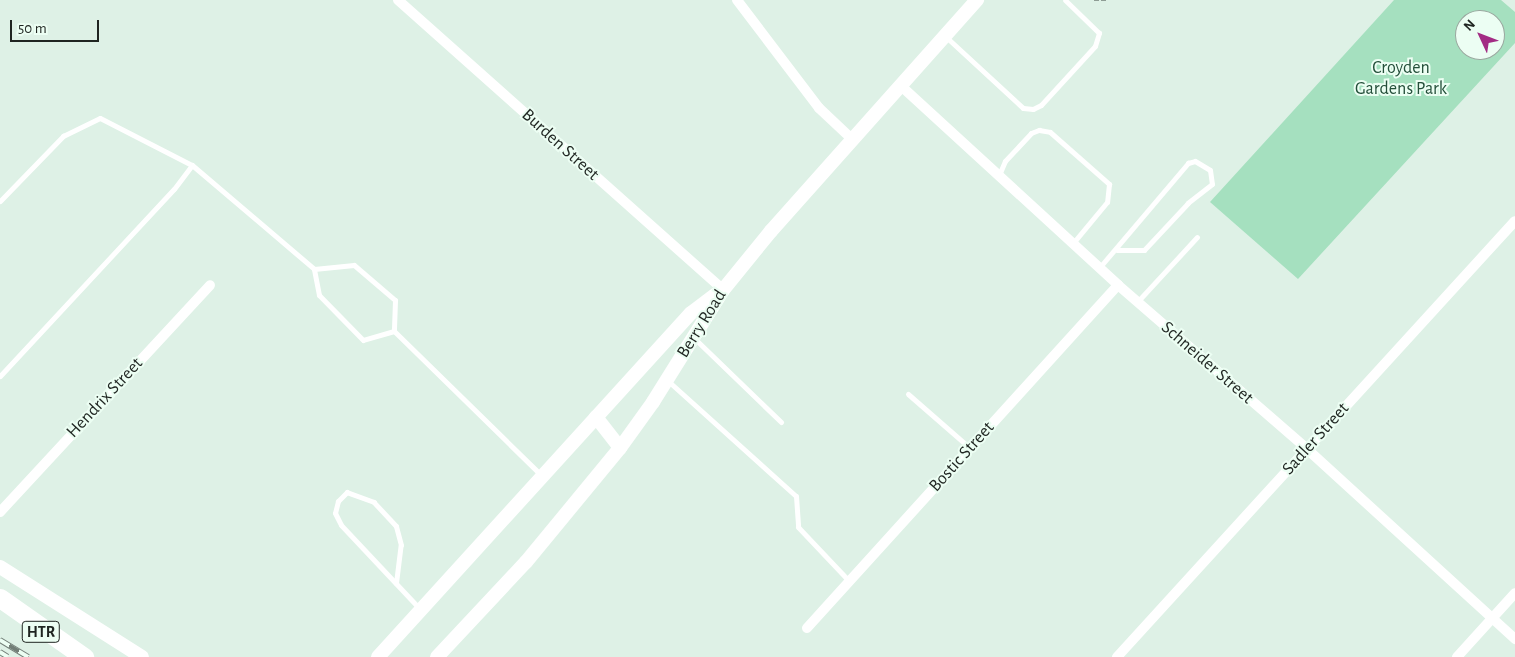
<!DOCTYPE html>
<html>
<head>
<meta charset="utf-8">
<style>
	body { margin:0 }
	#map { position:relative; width:1515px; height:657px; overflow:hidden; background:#def1e6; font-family:"Alegreya Sans",sans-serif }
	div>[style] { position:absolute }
	.green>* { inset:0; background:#a5e0bf }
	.path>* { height:2px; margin-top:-1px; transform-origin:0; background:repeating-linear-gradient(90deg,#8e9c94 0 5px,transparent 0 7.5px) }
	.lane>* { height:5px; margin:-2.5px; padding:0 2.5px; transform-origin:2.5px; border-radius:2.5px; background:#fff }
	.street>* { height:10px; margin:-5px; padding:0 5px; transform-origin:5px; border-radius:5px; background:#fff }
	.secondary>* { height:14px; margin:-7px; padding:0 7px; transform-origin:7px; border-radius:7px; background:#fff }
	.highway>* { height:19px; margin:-9.5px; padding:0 9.5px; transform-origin:9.5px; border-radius:9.5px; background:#fff }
	.rail>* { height:5.5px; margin-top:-2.75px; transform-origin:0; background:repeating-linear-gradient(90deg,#ecfef3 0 11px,#727e77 0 22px); box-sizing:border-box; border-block:1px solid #727e77 }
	span { translate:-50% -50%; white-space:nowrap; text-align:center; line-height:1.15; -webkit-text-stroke:4px #ecfef3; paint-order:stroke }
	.shield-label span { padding:1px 4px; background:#ecfef3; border:1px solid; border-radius:4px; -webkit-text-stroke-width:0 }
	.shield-label { font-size:16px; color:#1f2521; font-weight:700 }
	.park-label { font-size:18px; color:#244f3a }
	.street-label { font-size:18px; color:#1f2521 }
	.north { position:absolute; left:1455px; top:10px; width:50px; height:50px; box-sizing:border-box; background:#ecfef3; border:1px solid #9aa79f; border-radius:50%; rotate:313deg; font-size:14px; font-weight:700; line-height:20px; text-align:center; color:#1f2521 }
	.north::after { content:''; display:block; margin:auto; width:18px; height:22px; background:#a32c84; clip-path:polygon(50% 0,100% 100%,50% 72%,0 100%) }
	.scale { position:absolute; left:10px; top:20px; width:89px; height:22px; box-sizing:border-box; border:2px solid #1f2521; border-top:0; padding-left:6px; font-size:15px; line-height:18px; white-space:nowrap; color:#1f2521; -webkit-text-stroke:4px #ecfef3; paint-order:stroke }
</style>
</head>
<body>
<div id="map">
	<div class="green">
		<div style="clip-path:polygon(evenodd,1394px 0,1501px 0,1515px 12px,1515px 43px,1298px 279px,1210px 202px,1394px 0,1465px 20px,1495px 20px,1495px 50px,1465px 50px,1465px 20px)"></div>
	</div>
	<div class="path">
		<div style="left:1094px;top:0;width:14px"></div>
	</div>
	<div class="lane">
		<div style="left:945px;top:36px;width:106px;rotate:42.7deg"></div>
		<div style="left:1023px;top:108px;width:10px;rotate:6deg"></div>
		<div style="left:1033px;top:109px;width:9px;rotate:-27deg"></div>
		<div style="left:1041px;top:105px;width:80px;rotate:-47.5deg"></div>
		<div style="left:1095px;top:46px;width:14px;rotate:-73deg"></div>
		<div style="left:1099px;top:33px;width:47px;rotate:-135.9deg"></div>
		<div style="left:999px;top:175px;width:15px;rotate:-67deg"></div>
		<div style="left:1005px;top:161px;width:38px;rotate:-47deg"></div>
		<div style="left:1031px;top:133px;width:9px;rotate:-21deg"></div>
		<div style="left:1039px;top:130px;width:11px;rotate:10deg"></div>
		<div style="left:1050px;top:132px;width:79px;rotate:41.4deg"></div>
		<div style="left:1109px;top:184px;width:18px;rotate:96deg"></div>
		<div style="left:1107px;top:202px;width:53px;rotate:129.7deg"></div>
		<div style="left:0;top:201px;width:91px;rotate:-45.9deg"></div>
		<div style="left:63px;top:136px;width:41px;rotate:-25.9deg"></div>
		<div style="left:100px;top:118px;width:103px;rotate:27.1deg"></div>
		<div style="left:192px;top:165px;width:160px;rotate:40.4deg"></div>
		<div style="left:1099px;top:268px;width:138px;rotate:-49.7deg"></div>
		<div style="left:1188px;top:163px;width:7px;rotate:-16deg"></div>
		<div style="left:1195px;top:161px;width:17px;rotate:31deg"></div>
		<div style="left:1210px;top:170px;width:14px;rotate:82deg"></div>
		<div style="left:1212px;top:184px;width:31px;rotate:142deg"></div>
		<div style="left:1188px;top:203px;width:64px;rotate:133.1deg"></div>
		<div style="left:1144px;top:250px;width:27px;rotate:180deg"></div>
		<div style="left:1138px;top:301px;width:87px;rotate:-47.3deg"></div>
		<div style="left:394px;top:331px;width:32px;rotate:164deg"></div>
		<div style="left:363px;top:340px;width:63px;rotate:-134.4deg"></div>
		<div style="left:319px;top:295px;width:26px;rotate:-101deg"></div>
		<div style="left:314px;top:269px;width:40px;rotate:-5.7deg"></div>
		<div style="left:354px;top:265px;width:54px;rotate:40.5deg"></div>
		<div style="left:395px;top:300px;width:31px;rotate:92deg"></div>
		<div style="left:394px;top:331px;width:206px;rotate:44.4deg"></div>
		<div style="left:694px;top:338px;width:121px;rotate:44deg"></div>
		<div style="left:0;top:376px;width:255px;rotate:-47.1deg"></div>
		<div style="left:174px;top:189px;width:30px;rotate:-53deg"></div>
		<div style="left:667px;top:380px;width:173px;rotate:42deg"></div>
		<div style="left:796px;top:496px;width:31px;rotate:86deg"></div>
		<div style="left:798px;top:527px;width:74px;rotate:46.6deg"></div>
		<div style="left:908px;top:394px;width:82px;rotate:41.1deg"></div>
		<div style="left:396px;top:583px;width:38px;rotate:-83deg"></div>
		<div style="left:401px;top:545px;width:20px;rotate:-105deg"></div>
		<div style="left:396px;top:526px;width:33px;rotate:-133deg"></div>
		<div style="left:374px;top:502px;width:29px;rotate:-160deg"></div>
		<div style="left:347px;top:492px;width:13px;rotate:135deg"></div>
		<div style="left:338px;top:501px;width:12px;rotate:104deg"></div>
		<div style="left:335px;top:513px;width:13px;rotate:63deg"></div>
		<div style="left:341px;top:525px;width:115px;rotate:46.8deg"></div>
	</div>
	<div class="street">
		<div style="left:398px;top:0;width:436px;rotate:41.7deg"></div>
		<div style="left:737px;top:0;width:136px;rotate:52.8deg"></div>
		<div style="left:819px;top:108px;width:45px;rotate:43.2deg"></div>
		<div style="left:900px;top:85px;width:296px;rotate:42.5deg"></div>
		<div style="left:1118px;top:285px;width:250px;rotate:40.9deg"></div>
		<div style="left:1307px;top:449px;width:282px;rotate:42.4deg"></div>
		<div style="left:0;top:512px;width:309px;rotate:-47.2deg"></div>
		<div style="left:807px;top:628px;width:463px;rotate:-47.8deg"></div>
		<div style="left:1117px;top:657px;width:590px;rotate:-47.61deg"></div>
		<div style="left:1457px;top:657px;width:86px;rotate:-47.8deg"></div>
	</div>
	<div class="secondary">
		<div style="left:596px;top:417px;width:39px;rotate:52deg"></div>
		<div style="left:0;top:567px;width:168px;rotate:32.4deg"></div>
		<div style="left:378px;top:657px;width:465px;rotate:-47.7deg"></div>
		<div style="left:691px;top:313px;width:31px;rotate:-37deg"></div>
		<div style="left:437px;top:657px;width:130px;rotate:-46.9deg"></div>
		<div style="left:526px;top:562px;width:148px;rotate:-50.5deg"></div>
		<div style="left:620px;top:448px;width:57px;rotate:-54.3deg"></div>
		<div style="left:653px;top:402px;width:132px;rotate:-58deg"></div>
		<div style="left:723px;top:290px;width:76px;rotate:-50.9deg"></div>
		<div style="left:771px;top:231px;width:310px;rotate:-48.3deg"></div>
	</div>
	<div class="highway">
		<div style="left:0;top:598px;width:103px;rotate:35.1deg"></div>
	</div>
	<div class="rail">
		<div style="left:0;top:640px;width:33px;rotate:31deg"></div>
		<div style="left:0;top:652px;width:9px;rotate:32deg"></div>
	</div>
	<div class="shield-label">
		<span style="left:41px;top:632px">HTR</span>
	</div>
	<div class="park-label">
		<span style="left:1401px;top:79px">Croyden<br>Gardens Park</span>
	</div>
	<div class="street-label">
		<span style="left:560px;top:145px;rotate:42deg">Burden Street</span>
		<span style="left:702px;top:324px;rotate:-58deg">Berry Road</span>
		<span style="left:1207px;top:363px;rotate:41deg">Schneider Street</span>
		<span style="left:105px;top:398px;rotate:-47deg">Hendrix Street</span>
		<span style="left:1316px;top:439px;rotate:-48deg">Sadler Street</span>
		<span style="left:962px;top:457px;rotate:-48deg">Bostic Street</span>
	</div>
	<div class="north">N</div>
	<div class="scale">50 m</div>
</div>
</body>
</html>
